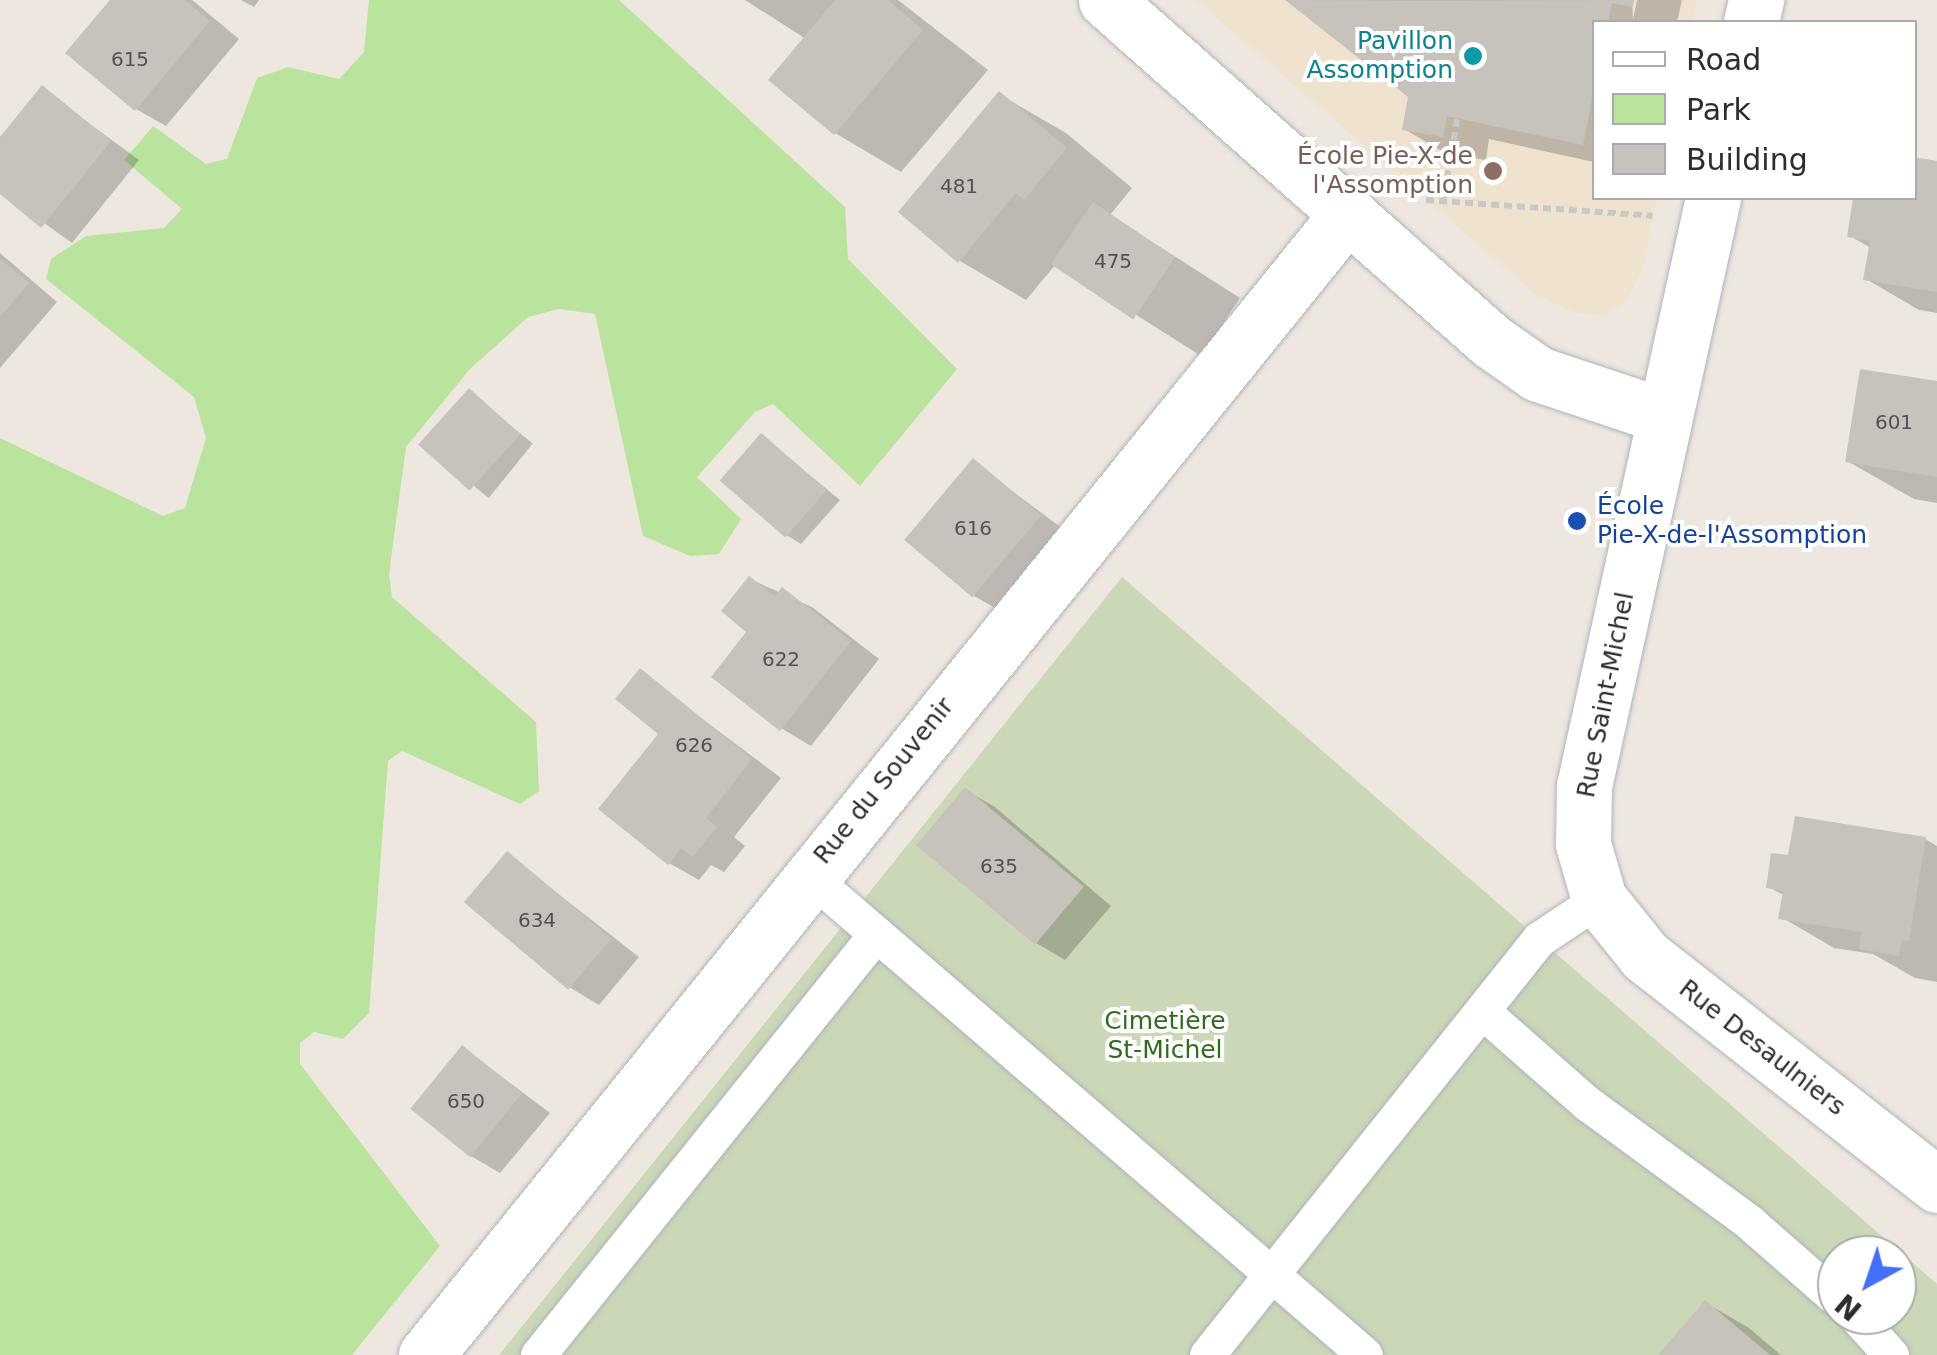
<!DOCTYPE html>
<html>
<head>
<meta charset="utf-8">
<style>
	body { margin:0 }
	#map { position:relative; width:1937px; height:1355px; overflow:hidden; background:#eee7e0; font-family:"DejaVu Sans",sans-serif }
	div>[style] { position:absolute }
	.education>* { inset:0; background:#efe3d0 }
	.green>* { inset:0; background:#bae49e }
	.cemetery>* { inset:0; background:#cad8b7 }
	.shadow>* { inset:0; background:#0003; transform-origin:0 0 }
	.building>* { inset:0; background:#c7c2bb; transform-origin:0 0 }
	.path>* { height:6px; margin-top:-3px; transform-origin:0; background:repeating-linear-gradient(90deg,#c8c8c8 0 8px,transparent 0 13px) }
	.roads { filter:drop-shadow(0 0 2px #b0b3bd) drop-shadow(0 0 2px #b0b3bd) }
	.lane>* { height:35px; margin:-17.5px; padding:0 17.5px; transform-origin:17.5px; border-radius:17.5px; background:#fff }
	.street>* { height:55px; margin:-27.5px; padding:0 27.5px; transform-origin:27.5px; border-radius:27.5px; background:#fff }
	.secondary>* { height:55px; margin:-27.5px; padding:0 27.5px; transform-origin:27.5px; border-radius:27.5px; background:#fff }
	.dots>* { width:28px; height:28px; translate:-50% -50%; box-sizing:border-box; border:5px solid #fff; border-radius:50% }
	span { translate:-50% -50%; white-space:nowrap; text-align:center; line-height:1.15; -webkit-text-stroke:8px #fff; paint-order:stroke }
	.number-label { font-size:20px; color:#545250 }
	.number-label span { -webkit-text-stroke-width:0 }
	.culture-label { font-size:25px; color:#0d838f }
	.right { translate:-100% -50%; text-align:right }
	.education-label { font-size:25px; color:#785e54 }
	.transit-label { font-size:25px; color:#164399 }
	.left { translate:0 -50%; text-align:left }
	.street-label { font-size:25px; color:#2d2d2d }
	.park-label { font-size:25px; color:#316c1c }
	.legend { position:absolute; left:1592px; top:20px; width:325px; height:180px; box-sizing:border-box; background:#fff; border:2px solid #ababab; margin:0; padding:12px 18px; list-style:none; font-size:30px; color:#2d2d2d }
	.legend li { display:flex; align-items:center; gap:20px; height:50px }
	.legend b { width:50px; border:2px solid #ababab }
	.north { position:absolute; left:1817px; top:1235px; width:100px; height:100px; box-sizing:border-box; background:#fff; border:2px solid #ababab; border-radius:50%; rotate:220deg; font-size:28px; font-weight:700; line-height:40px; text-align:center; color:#2d2d2d }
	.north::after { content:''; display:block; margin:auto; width:35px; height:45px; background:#4370f9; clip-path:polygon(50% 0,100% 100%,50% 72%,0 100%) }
</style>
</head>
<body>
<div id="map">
	<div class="education">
		<div style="clip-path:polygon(1196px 0,1285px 0,1408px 97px,1402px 130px,1443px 136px,1447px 116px,1582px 145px,1594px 89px,1594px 198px,1657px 198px,1643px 268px,1626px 302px,1605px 316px,1575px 313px,1535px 294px)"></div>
		<div style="clip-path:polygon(1634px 0,1697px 0,1693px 22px,1608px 22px,1612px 3px,1632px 7px)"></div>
	</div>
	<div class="green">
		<div style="clip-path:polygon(369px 0,619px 0,845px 207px,848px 259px,957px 369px,860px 486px,773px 404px,755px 412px,697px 477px,741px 519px,719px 554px,690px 556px,643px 536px,595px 314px,559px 309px,528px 317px,470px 369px,406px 447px,389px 574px,392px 597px,536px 722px,539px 791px,520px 804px,402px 751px,388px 761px,369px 1013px,343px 1039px,314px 1032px,300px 1043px,300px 1064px,440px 1246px,352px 1355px,0 1355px,0 438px,163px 516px,185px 508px,206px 438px,194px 397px,46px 279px,51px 259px,86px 236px,164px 228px,182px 209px,124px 160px,153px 126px,206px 164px,227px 159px,257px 78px,288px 67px,339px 79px,364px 52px)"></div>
	</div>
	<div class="cemetery">
		<div style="clip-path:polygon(evenodd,1122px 577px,1937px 1284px,1937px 1355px,499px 1355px,1122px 577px,1837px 1255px,1897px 1255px,1897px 1315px,1837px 1315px,1837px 1255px)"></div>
	</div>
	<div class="shadow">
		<div style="clip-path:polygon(113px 0,192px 0,239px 39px,166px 126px,136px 109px)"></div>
		<div style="clip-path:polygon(241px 0,259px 0,254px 7px)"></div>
		<div style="clip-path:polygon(745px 0,898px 0,988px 70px,901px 172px,835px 133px,806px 39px)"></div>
		<div style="clip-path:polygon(1291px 0,1632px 0,1633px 20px,1637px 0,1682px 0,1677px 22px,1594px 22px,1594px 162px,1489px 139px,1486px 160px,1447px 154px,1404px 129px,1410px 96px)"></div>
		<div style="clip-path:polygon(42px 89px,139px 160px,72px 243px,0 191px,0 141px)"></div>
		<div style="clip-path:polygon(999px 94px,1066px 133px,1132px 188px,1110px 215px,1240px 298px,1201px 356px,1056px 264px,1026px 300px,960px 261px,901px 212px)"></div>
		<div style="clip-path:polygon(1937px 163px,1937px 313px,1919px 310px,1866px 279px,1871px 248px,1850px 236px,1856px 198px,1914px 198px)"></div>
		<div style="clip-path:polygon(0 253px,57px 302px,0 368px)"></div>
		<div style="clip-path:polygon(1937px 384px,1937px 503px,1914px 499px,1847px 461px)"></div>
		<div style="left:469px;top:392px;width:82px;height:70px;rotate:39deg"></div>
		<div style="clip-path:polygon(762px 436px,840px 500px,801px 544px,786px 535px)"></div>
		<div style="clip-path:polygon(973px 462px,1070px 534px,1004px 613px,974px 596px)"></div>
		<div style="clip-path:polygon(750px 579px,812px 607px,879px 659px,811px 746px,781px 728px,750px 631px)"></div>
		<div style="clip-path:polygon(640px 672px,781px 778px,734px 837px,745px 846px,724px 872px,711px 865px,699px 880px,669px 863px,662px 734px)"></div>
		<div style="clip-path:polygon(965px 790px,995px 807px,1111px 906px,1065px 960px,1036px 943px,920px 845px)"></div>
		<div style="clip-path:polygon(1925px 839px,1937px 846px,1937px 982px,1915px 978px,1873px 954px,1834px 948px,1781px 917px,1785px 896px,1769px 887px,1790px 858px)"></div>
		<div style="clip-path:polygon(507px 854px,639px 957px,599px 1005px,569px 987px)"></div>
		<div style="clip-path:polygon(463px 1048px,550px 1113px,500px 1173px,471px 1156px)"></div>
		<div style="clip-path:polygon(1706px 1303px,1749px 1328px,1781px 1355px,1661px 1355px)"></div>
	</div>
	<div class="building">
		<div style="clip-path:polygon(110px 0,185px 0,210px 21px,135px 111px,65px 53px)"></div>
		<div style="clip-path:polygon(835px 0,888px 0,923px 30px,834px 135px,768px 80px)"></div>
		<div style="clip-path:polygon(1285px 0,1424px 1px,1634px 0,1633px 7px,1612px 3px,1608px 22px,1594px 22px,1594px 89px,1583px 145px,1447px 116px,1443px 137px,1402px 130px,1408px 97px)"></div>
		<div style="clip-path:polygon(42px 85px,111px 141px,41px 228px,0 194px,0 137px)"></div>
		<div style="clip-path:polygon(999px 91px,1067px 148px,1024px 200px,1016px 193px,958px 263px,898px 212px)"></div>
		<div style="clip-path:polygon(1914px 157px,1937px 161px,1937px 292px,1863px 280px,1870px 241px,1847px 237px,1853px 198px,1914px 198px)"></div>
		<div style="left:1093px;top:202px;width:99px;height:75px;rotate:34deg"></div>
		<div style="clip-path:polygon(0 259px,29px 283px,0 317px)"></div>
		<div style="clip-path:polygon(1860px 369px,1937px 381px,1937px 477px,1845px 462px)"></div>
		<div style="left:469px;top:388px;width:69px;height:76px;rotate:42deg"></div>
		<div style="left:761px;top:433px;width:87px;height:63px;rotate:41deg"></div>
		<div style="left:973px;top:458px;width:89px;height:107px;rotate:40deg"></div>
		<div style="clip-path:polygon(749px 576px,775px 596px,782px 587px,851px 641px,780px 731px,711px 677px,746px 632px,721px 611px)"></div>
		<div style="clip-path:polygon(640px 668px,752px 759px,706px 818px,717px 827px,693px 857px,681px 848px,668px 865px,598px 809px,658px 734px,615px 699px)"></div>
		<div style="left:965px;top:787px;width:155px;height:76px;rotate:40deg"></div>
		<div style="clip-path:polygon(1795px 816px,1926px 837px,1909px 941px,1902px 940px,1899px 956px,1859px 949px,1861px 932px,1778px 919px,1783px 891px,1766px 888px,1771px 853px,1788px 855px)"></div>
		<div style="left:507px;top:851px;width:136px;height:67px;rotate:40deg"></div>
		<div style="left:462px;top:1045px;width:77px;height:82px;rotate:39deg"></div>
		<div style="clip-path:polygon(1705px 1300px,1770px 1355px,1658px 1355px)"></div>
	</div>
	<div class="path">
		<div style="left:1426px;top:200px;width:227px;rotate:4deg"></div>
		<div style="left:1443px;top:204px;width:86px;rotate:-80.6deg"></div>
	</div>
	<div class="roads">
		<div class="lane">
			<div style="left:808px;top:875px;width:735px;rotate:40.75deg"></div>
			<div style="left:1482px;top:1011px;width:141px;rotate:41.3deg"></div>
			<div style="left:1588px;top:1104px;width:200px;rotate:36.2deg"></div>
			<div style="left:1749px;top:1222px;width:117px;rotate:41.2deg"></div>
			<div style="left:1855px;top:1315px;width:54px;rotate:48deg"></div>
			<div style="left:538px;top:1355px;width:540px;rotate:-51.24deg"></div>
			<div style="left:1207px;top:1355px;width:532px;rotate:-51.41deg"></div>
			<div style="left:1539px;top:939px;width:72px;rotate:-33.7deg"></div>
		</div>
		<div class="street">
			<div style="left:1106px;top:0;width:514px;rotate:41.53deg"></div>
			<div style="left:1491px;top:341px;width:57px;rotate:35.1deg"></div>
			<div style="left:1538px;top:374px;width:133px;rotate:18.4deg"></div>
			<div style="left:426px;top:1355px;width:1468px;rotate:-51.08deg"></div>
		</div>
		<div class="secondary">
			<div style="left:1751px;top:22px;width:23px;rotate:-77deg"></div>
			<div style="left:1713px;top:198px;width:602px;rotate:102.37deg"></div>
			<div style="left:1584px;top:786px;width:58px;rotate:91deg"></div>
			<div style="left:1583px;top:844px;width:57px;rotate:73.8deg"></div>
			<div style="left:1599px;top:899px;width:73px;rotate:51.1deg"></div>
			<div style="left:1645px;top:956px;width:371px;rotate:38.1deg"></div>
		</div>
	</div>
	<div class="dots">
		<div style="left:1473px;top:56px;background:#0f9aa8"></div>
		<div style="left:1493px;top:171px;background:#8d6e63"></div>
		<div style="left:1577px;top:521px;background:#1a4fb4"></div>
	</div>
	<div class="number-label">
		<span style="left:130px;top:59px">615</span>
		<span style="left:959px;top:186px">481</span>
		<span style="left:1113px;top:261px">475</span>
		<span style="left:1894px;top:422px">601</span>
		<span style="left:973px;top:528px">616</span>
		<span style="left:781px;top:659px">622</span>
		<span style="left:694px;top:745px">626</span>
		<span style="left:999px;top:866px">635</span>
		<span style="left:537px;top:920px">634</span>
		<span style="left:466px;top:1101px">650</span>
	</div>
	<div class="culture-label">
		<span class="right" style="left:1453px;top:56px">Pavillon<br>Assomption</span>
	</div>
	<div class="education-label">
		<span class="right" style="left:1473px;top:171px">École Pie-X-de<br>l'Assomption</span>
	</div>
	<div class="transit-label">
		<span class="left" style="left:1597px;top:521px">École<br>Pie-X-de-l'Assomption</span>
	</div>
	<div class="street-label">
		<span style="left:1606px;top:695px;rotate:-79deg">Rue Saint-Michel</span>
		<span style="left:884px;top:781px;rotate:-51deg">Rue du Souvenir</span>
		<span style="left:1762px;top:1048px;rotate:38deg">Rue Desaulniers</span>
	</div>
	<div class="park-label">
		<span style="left:1165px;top:1036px">Cimetière<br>St-Michel</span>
	</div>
	<ul class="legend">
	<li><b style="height:12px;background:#fff"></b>Road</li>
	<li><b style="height:28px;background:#bae49e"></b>Park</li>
	<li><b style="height:28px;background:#c7c2bb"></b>Building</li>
	</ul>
	<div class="north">N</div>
</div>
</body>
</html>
